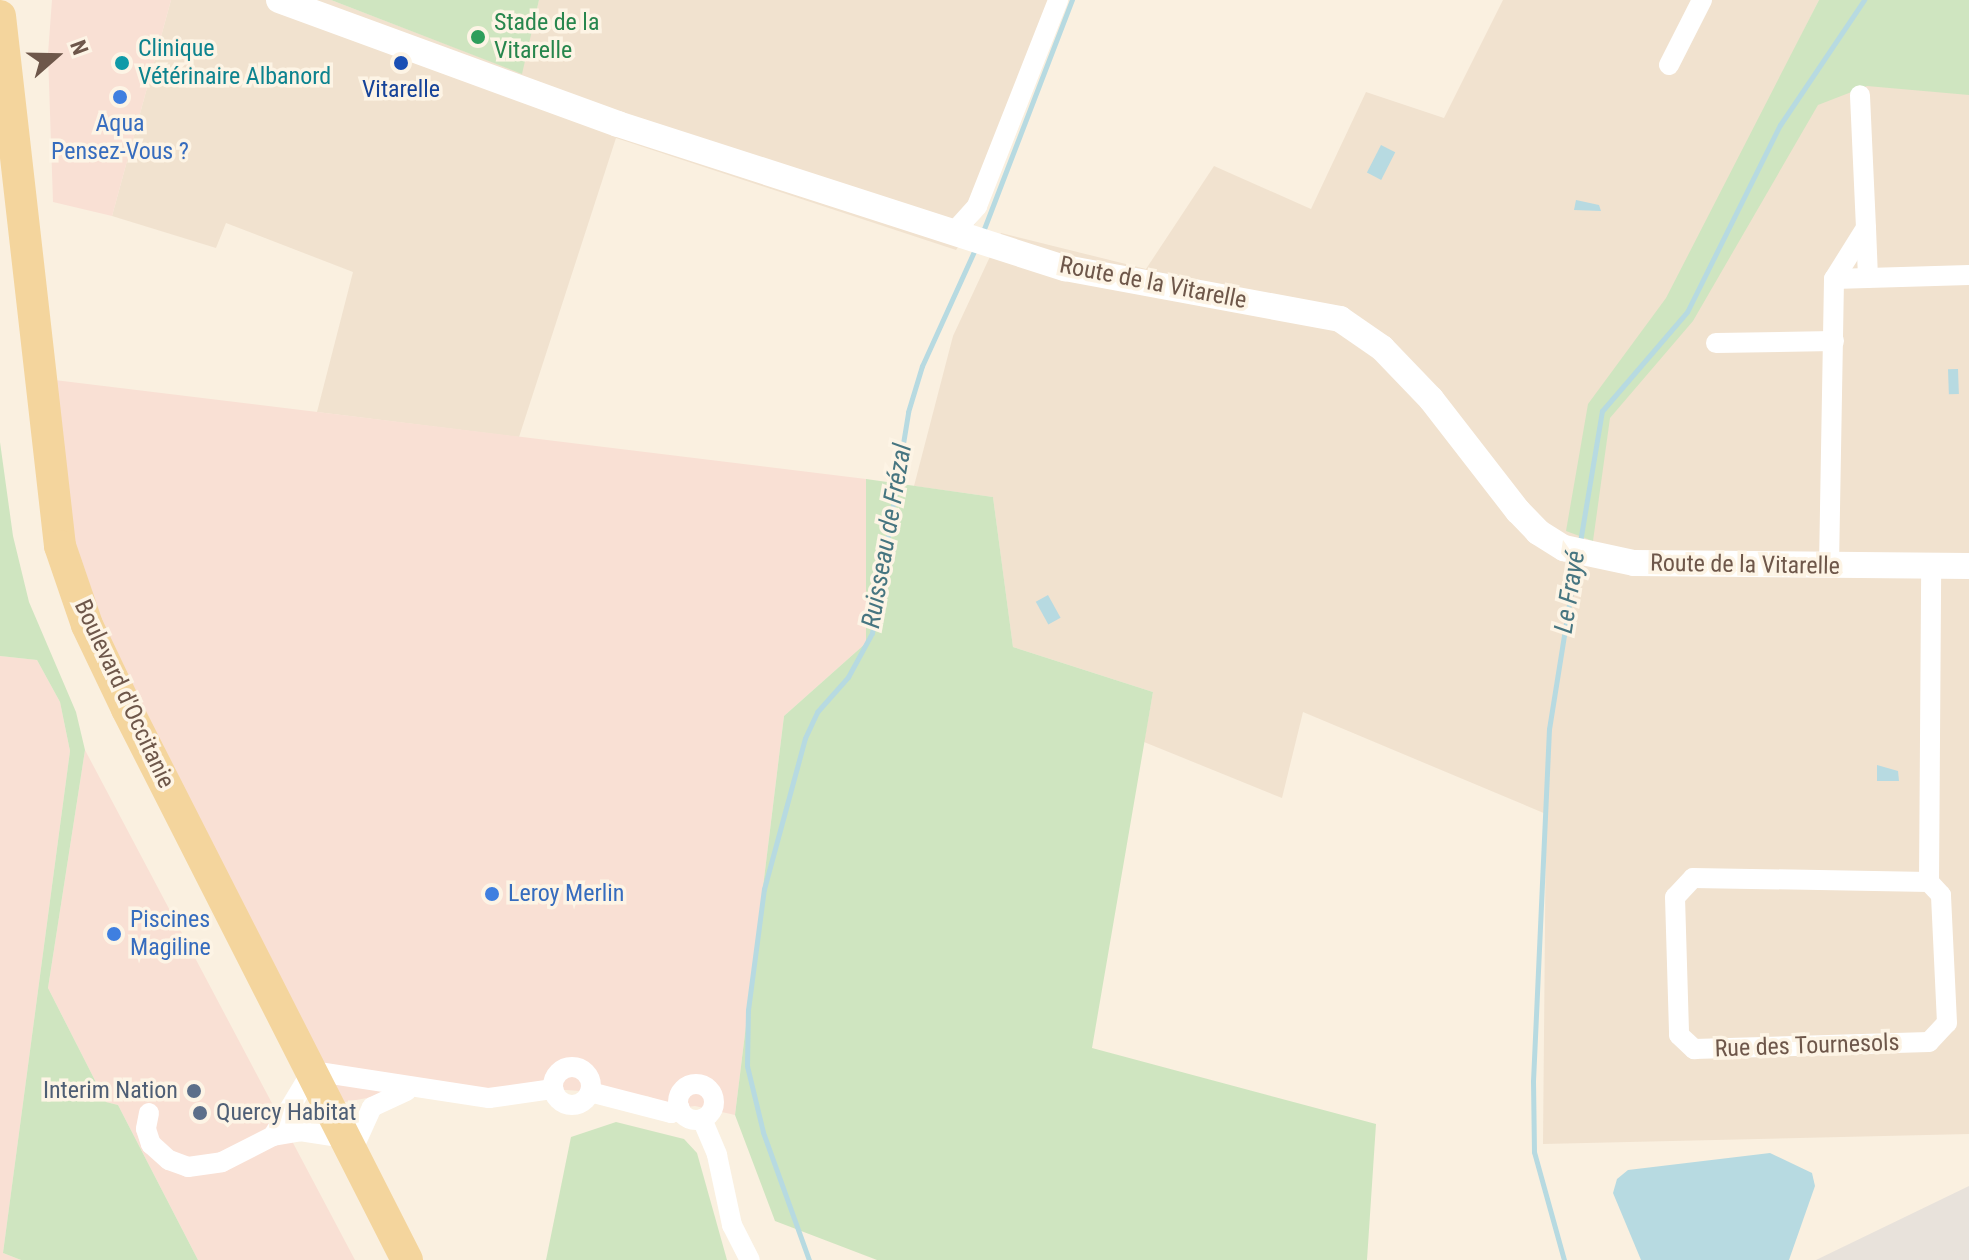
<!DOCTYPE html>
<html>
<head>
<meta charset="utf-8">
<style>
	body { margin:0 }
	#map { position:relative; width:1969px; height:1260px; overflow:hidden; background:#faf0e0; font-family:"Roboto Condensed",sans-serif }
	div>[style] { position:absolute }
	.residential>* { inset:0; background:#f1e2cf }
	.commercial>* { inset:0; background:#f9e0d4 }
	.industrial>* { inset:0; background:#e8e2db }
	.green>* { inset:0; background:#cfe5c0 }
	.water>* { inset:0; background:#b7dae1; transform-origin:0 0 }
	.stream>* { height:5px; margin:-2.5px; padding:0 2.5px; transform-origin:2.5px; border-radius:2.5px; background:#b7dae1 }
	.minor>* { height:20px; margin:-10px; padding:0 10px; transform-origin:10px; border-radius:10px; background:#fff }
	.minor>.ring { margin:-10px; padding:0; box-sizing:content-box; background:none; border:20px solid #fff; border-radius:50% }
	.tertiary>* { height:26px; margin:-13px; padding:0 13px; transform-origin:13px; border-radius:13px; background:#fff }
	.primary>* { height:32px; margin:-16px; padding:0 16px; transform-origin:16px; border-radius:16px; background:#f4d59d }
	.dots>* { width:22px; height:22px; translate:-50% -50%; box-sizing:border-box; border:4px solid #fdf4e5; border-radius:50% }
	span { translate:-50% -50%; white-space:nowrap; text-align:center; line-height:1.15; -webkit-text-stroke:7px #fdf4e5; paint-order:stroke }
	.leisure-label { font-size:24px; color:#27864d }
	.left { translate:0 -50%; text-align:left }
	.culture-label { font-size:24px; color:#0d838f }
	.transit-label { font-size:24px; color:#164399 }
	.shop-label { font-size:24px; color:#366cbe }
	.street-label { font-size:24px; color:#6e574a }
	.service-label { font-size:24px; color:#4e5e75 }
	.right { translate:-100% -50%; text-align:right }
	.water-label { font-size:26px; color:#467580; font-style:italic }
	.north { position:absolute; left:16px; top:16px; width:80px; height:80px; -webkit-text-stroke:6px #fdf4e5; paint-order:stroke; rotate:70deg; font-size:22px; font-weight:700; line-height:32px; text-align:center; color:#6e574a }
	.north::after { content:''; display:block; margin:auto; width:28px; height:36px; background:#6e574a; clip-path:polygon(50% 0,100% 100%,50% 72%,0 100%) }
</style>
</head>
<body>
<div id="map">
	<div class="residential">
		<div style="clip-path:polygon(171px 0,331px 0,521px 73px,539px 0,1064px 0,980px 217px,956px 250px,616px 138px,519px 437px,317px 412px,353px 272px,226px 223px,216px 248px,112px 216px)"></div>
		<div style="clip-path:polygon(1503px 0,1819px 0,1791px 56px,1969px 66px,1969px 1134px,1543px 1144px,1546px 814px,1303px 712px,1282px 798px,1144px 742px,1153px 692px,1013px 647px,993px 497px,914px 486px,953px 336px,1001px 233px,1146px 269px,1214px 166px,1311px 209px,1366px 92px,1444px 118px)"></div>
	</div>
	<div class="commercial">
		<div style="clip-path:polygon(52px 0,171px 0,112px 216px,53px 202px,48px 54px)"></div>
		<div style="clip-path:polygon(38px 378px,866px 479px,866px 643px,784px 716px,735px 1115px,695px 1106px,680px 1108px,647px 1096px,553px 1089px,410px 1090px,329px 1105px,87px 625px)"></div>
		<div style="clip-path:polygon(0 656px,37px 660px,60px 702px,70px 751px,3px 1253px,21px 1260px,0 1260px)"></div>
		<div style="clip-path:polygon(85px 750px,355px 1260px,198px 1260px,118px 1105px,106px 1102px,48px 988px)"></div>
	</div>
	<div class="industrial">
		<div style="clip-path:polygon(1969px 1186px,1969px 1260px,1815px 1260px,1816px 1260px)"></div>
	</div>
	<div class="green">
		<div style="clip-path:polygon(331px 0,539px 0,522px 74px)"></div>
		<div style="clip-path:polygon(1819px 0,1969px 0,1969px 95px,1867px 86px,1818px 105px,1693px 321px,1610px 418px,1593px 541px,1566px 531px,1588px 404px,1666px 298px)"></div>
		<div style="clip-path:polygon(0 442px,13px 536px,29px 602px,76px 712px,85px 750px,48px 988px,106px 1102px,118px 1105px,198px 1260px,21px 1260px,3px 1253px,70px 751px,60px 702px,37px 660px,0 656px)"></div>
		<div style="clip-path:polygon(866px 479px,993px 497px,1013px 647px,1153px 692px,1092px 1048px,1376px 1124px,1367px 1260px,877px 1260px,775px 1221px,735px 1115px,784px 716px,866px 643px)"></div>
		<div style="clip-path:polygon(616px 1122px,684px 1139px,697px 1153px,727px 1260px,546px 1260px,571px 1137px)"></div>
	</div>
	<div class="water">
		<div style="left:1381px;top:145px;width:16px;height:31px;rotate:27deg"></div>
		<div style="clip-path:polygon(1576px 200px,1599px 205px,1601px 211px,1574px 210px)"></div>
		<div style="left:1958px;top:369px;width:25px;height:10px;rotate:88deg"></div>
		<div style="left:1048px;top:595px;width:26px;height:14px;rotate:61deg"></div>
		<div style="clip-path:polygon(1877px 765px,1898px 771px,1899px 781px,1877px 781px)"></div>
		<div style="clip-path:polygon(1770px 1153px,1812px 1173px,1815px 1186px,1789px 1260px,1641px 1260px,1613px 1193px,1617px 1179px,1628px 1170px)"></div>
	</div>
	<div class="stream">
		<div style="left:982px;top:234px;width:251px;rotate:-69deg"></div>
		<div style="left:1580px;top:542px;width:133px;rotate:-80.5deg"></div>
		<div style="left:1602px;top:411px;width:130px;rotate:-49.4deg"></div>
		<div style="left:1687px;top:312px;width:209px;rotate:-63.6deg"></div>
		<div style="left:1780px;top:125px;width:151px;rotate:-56.1deg"></div>
		<div style="left:809px;top:1260px;width:136px;rotate:-109.8deg"></div>
		<div style="left:763px;top:1132px;width:68px;rotate:-103.6deg"></div>
		<div style="left:747px;top:1066px;width:56px;rotate:-89deg"></div>
		<div style="left:748px;top:1010px;width:122px;rotate:-82.5deg"></div>
		<div style="left:764px;top:889px;width:156px;rotate:-74.8deg"></div>
		<div style="left:805px;top:738px;width:29px;rotate:-65deg"></div>
		<div style="left:817px;top:712px;width:47px;rotate:-48.5deg"></div>
		<div style="left:848px;top:677px;width:50px;rotate:-61.4deg"></div>
		<div style="left:872px;top:633px;width:224px;rotate:-80.7deg"></div>
		<div style="left:908px;top:412px;width:48px;rotate:-73.1deg"></div>
		<div style="left:922px;top:366px;width:131px;rotate:-65.6deg"></div>
		<div style="left:1564px;top:1260px;width:112px;rotate:-105.5deg"></div>
		<div style="left:1534px;top:1152px;width:71px;rotate:-90.8deg"></div>
		<div style="left:1533px;top:1081px;width:352px;rotate:-87.4deg"></div>
		<div style="left:1549px;top:729px;width:171px;rotate:-80.9deg"></div>
	</div>
	<div class="minor">
		<div style="left:1669px;top:65px;width:73px;rotate:-63.1deg"></div>
		<div style="left:1866px;top:228px;width:50px;rotate:87.7deg"></div>
		<div style="left:953px;top:233px;width:36px;rotate:-48deg"></div>
		<div style="left:977px;top:206px;width:221px;rotate:-68.5deg"></div>
		<div style="left:1834px;top:279px;width:135px;rotate:-1.7deg"></div>
		<div style="left:1716px;top:343px;width:118px;rotate:-1deg"></div>
		<div style="left:1829px;top:566px;width:287px;rotate:-89deg"></div>
		<div style="left:1834px;top:279px;width:60px;rotate:-57.9deg"></div>
		<div style="left:1866px;top:228px;width:133px;rotate:-92.6deg"></div>
		<div style="left:1929px;top:882px;width:236px;rotate:-179deg"></div>
		<div style="left:1693px;top:878px;width:26px;rotate:133deg"></div>
		<div style="left:1675px;top:897px;width:138px;rotate:88.3deg"></div>
		<div style="left:1679px;top:1035px;width:21px;rotate:43deg"></div>
		<div style="left:1694px;top:1049px;width:235px;rotate:-1.7deg"></div>
		<div style="left:1929px;top:1042px;width:26px;rotate:-47deg"></div>
		<div style="left:1947px;top:1023px;width:128px;rotate:-92.7deg"></div>
		<div style="left:1941px;top:895px;width:18px;rotate:-133deg"></div>
		<div style="left:1929px;top:882px;width:314px;rotate:-89.6deg"></div>
		<div class="ring" style="left:553px;top:1067px;width:18px;height:18px"></div>
		<div class="ring" style="left:678px;top:1084px;width:16px;height:16px"></div>
		<div style="left:590px;top:1092px;width:84px;rotate:14.5deg"></div>
		<div style="left:671px;top:1113px;width:10px;rotate:-29deg"></div>
		<div style="left:149px;top:1113px;width:16px;rotate:101deg"></div>
		<div style="left:146px;top:1129px;width:16px;rotate:72deg"></div>
		<div style="left:151px;top:1144px;width:24px;rotate:42deg"></div>
		<div style="left:169px;top:1160px;width:20px;rotate:20deg"></div>
		<div style="left:188px;top:1167px;width:34px;rotate:-8deg"></div>
		<div style="left:222px;top:1162px;width:57px;rotate:-27deg"></div>
		<div style="left:273px;top:1136px;width:27px;rotate:-10deg"></div>
		<div style="left:300px;top:1131px;width:46px;rotate:8.8deg"></div>
		<div style="left:702px;top:1119px;width:39px;rotate:67deg"></div>
		<div style="left:717px;top:1155px;width:72px;rotate:77.9deg"></div>
		<div style="left:732px;top:1225px;width:39px;rotate:63deg"></div>
		<div style="left:273px;top:1136px;width:76px;rotate:-59deg"></div>
		<div style="left:312px;top:1071px;width:179px;rotate:8.7deg"></div>
		<div style="left:489px;top:1098px;width:65px;rotate:-8deg"></div>
		<div style="left:352px;top:1151px;width:48px;rotate:-65.6deg"></div>
		<div style="left:372px;top:1107px;width:38px;rotate:-25deg"></div>
	</div>
	<div class="tertiary">
		<div style="left:279px;top:0;width:361px;rotate:20.1deg"></div>
		<div style="left:618px;top:124px;width:470px;rotate:17.9deg"></div>
		<div style="left:1065px;top:268px;width:280px;rotate:10.5deg"></div>
		<div style="left:1340px;top:319px;width:51px;rotate:34.6deg"></div>
		<div style="left:1382px;top:348px;width:71px;rotate:46.1deg"></div>
		<div style="left:1431px;top:399px;width:142px;rotate:52.2deg"></div>
		<div style="left:1518px;top:511px;width:29px;rotate:46deg"></div>
		<div style="left:1538px;top:532px;width:31px;rotate:32deg"></div>
		<div style="left:1564px;top:548px;width:72px;rotate:12.1deg"></div>
		<div style="left:1634px;top:563px;width:335px;rotate:0.5deg"></div>
	</div>
	<div class="primary">
		<div style="left:0;top:16px;width:533px;rotate:83.54deg"></div>
		<div style="left:60px;top:546px;width:83px;rotate:71.1deg"></div>
		<div style="left:87px;top:625px;width:93px;rotate:64.5deg"></div>
		<div style="left:127px;top:709px;width:618px;rotate:63.06deg"></div>
	</div>
	<div class="dots">
		<div style="left:478px;top:37px;background:#2e9e5b"></div>
		<div style="left:122px;top:63px;background:#0f9aa8"></div>
		<div style="left:401px;top:63px;background:#1a4fb4"></div>
		<div style="left:120px;top:97px;background:#3f7fe0"></div>
		<div style="left:492px;top:894px;background:#3f7fe0"></div>
		<div style="left:114px;top:934px;background:#3f7fe0"></div>
		<div style="left:194px;top:1091px;background:#5c6f8a"></div>
		<div style="left:200px;top:1113px;background:#5c6f8a"></div>
	</div>
	<div class="leisure-label">
		<span class="left" style="left:494px;top:37px">Stade de la<br>Vitarelle</span>
	</div>
	<div class="culture-label">
		<span class="left" style="left:138px;top:63px">Clinique<br>Vétérinaire Albanord</span>
	</div>
	<div class="transit-label">
		<span style="left:401px;top:90px">Vitarelle</span>
	</div>
	<div class="shop-label">
		<span style="left:120px;top:138px">Aqua<br>Pensez-Vous ?</span>
		<span class="left" style="left:508px;top:894px">Leroy Merlin</span>
		<span class="left" style="left:130px;top:934px">Piscines<br>Magiline</span>
	</div>
	<div class="street-label">
		<span style="left:1153px;top:283px;rotate:11deg">Route de la Vitarelle</span>
		<span style="left:1745px;top:565px;rotate:1deg">Route de la Vitarelle</span>
		<span style="left:124px;top:694px;rotate:65deg">Boulevard d'Occitanie</span>
		<span style="left:1807px;top:1046px;rotate:-2deg">Rue des Tournesols</span>
	</div>
	<div class="service-label">
		<span class="right" style="left:178px;top:1091px">Interim Nation</span>
		<span class="left" style="left:216px;top:1113px">Quercy Habitat</span>
	</div>
	<div class="water-label">
		<span style="left:887px;top:536px;rotate:-80deg">Ruisseau de Frézal</span>
		<span style="left:1570px;top:592px;rotate:-81deg">Le Frayé</span>
	</div>
	<div class="north">N</div>
</div>
</body>
</html>
